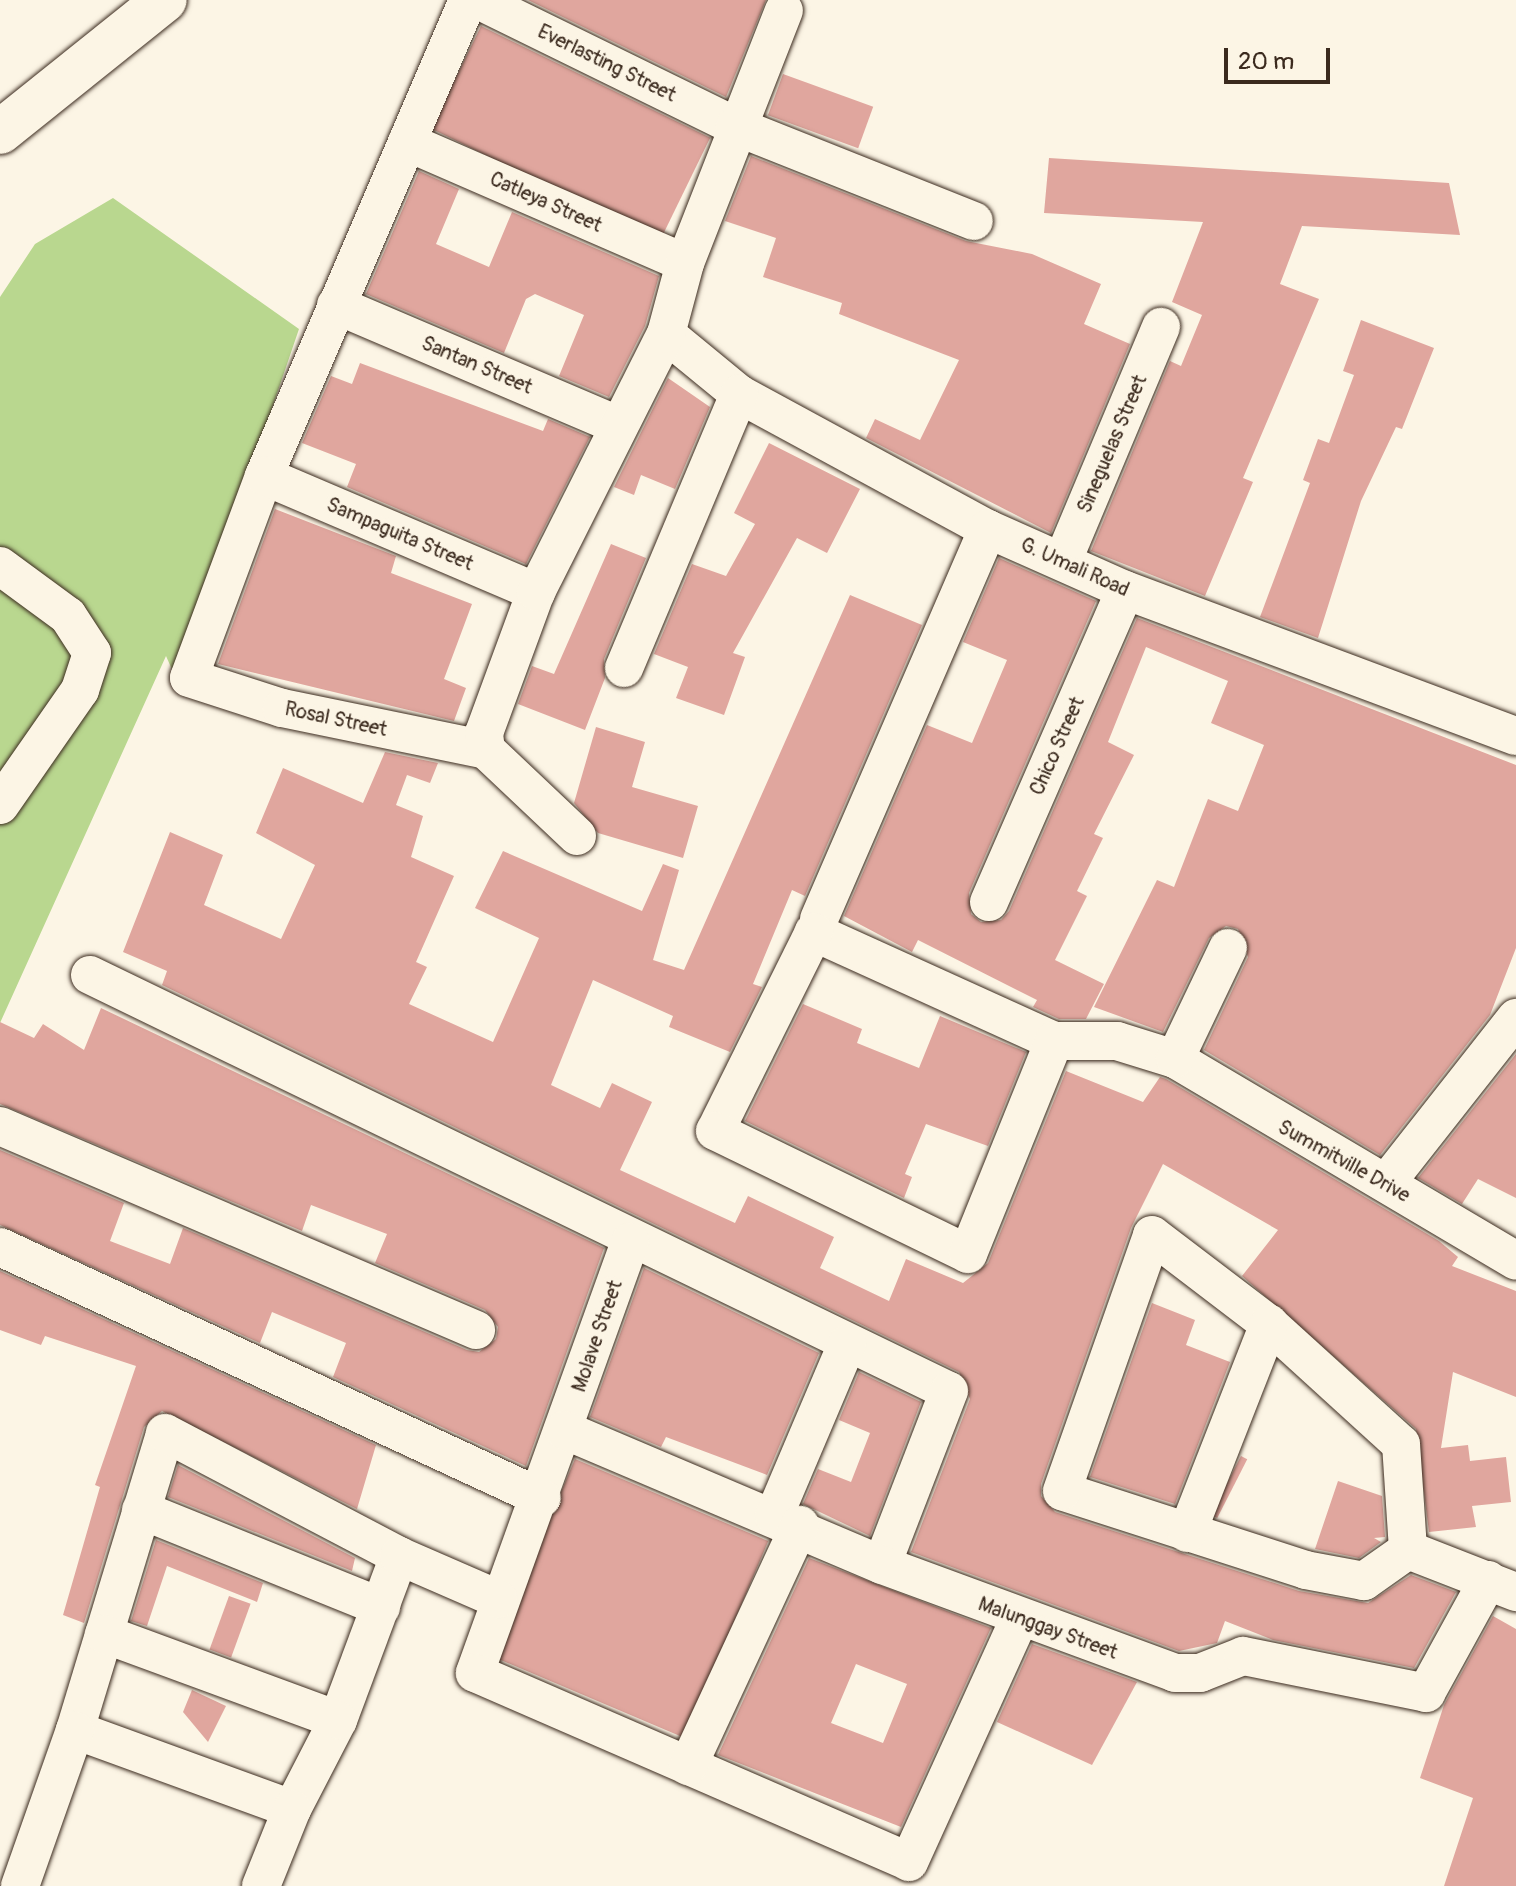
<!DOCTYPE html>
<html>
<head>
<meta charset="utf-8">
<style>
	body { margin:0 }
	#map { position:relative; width:1516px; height:1886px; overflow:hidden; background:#fcf5e5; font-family:Pangolin,sans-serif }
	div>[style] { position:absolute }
	.green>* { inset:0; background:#b9d78f }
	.building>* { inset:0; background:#e0a69e; transform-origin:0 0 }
	.roads { filter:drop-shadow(0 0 2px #3b2a1e) drop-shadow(0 0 2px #3b2a1e) }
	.minor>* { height:38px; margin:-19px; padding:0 19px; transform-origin:19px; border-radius:19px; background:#fcf5e5 }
	.highway>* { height:44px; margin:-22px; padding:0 22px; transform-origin:22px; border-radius:22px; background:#fcf5e5 }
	span { translate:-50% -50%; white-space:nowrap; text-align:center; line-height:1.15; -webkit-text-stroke:8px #fcf5e5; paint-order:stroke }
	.street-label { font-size:20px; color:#3b2a1e }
	.scale { position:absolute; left:1224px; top:48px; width:106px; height:36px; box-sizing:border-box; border:4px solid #3b2a1e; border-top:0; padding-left:10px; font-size:24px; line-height:28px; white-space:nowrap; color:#3b2a1e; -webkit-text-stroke:6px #fcf5e5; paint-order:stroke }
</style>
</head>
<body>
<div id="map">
	<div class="green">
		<div style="clip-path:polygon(113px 198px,299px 329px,178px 683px,166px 656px,0 1023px,0 297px,35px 244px)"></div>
	</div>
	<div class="building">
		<div style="clip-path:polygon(528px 0,766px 0,726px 97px)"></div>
		<div style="left:481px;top:26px;width:255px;height:114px;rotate:26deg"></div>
		<div style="left:783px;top:74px;width:96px;height:44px;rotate:20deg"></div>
		<div style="clip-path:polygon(751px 156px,966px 241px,1032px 254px,1101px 284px,1084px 324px,1130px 344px,1051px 533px,866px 438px,875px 419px,920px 440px,959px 360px,839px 314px,842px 303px,763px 277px,776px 238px,725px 221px)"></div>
		<div style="clip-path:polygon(1049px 158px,1449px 183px,1460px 235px,1302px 226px,1280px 284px,1319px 299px,1243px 478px,1253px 482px,1205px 596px,1091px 551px,1170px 361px,1181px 366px,1202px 315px,1172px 302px,1203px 222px,1044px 213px)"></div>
		<div style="clip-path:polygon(419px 171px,459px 189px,436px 244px,489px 267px,512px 212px,659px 276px,645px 326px,609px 397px,559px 376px,584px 315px,535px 294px,526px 299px,504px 353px,366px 294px)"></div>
		<div style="clip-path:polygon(1361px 320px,1434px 348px,1402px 429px,1396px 427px,1361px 501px,1318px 638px,1260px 617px,1310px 483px,1303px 480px,1318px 439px,1329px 443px,1354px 375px,1343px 371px)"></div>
		<div style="clip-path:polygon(360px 363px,543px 431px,548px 419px,590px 437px,526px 564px,347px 487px,356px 464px,302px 443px,331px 376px,352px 384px)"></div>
		<div style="clip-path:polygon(668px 378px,710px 407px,675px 489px,641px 475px,634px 495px,614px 487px)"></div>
		<div style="clip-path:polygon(769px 443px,860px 489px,827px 553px,797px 538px,733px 653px,745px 657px,724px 715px,676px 698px,688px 667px,654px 654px,692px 564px,726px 576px,755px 524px,734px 513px)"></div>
		<div style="clip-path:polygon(275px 509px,396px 556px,391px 573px,472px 604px,444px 679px,466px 688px,454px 721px,218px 664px)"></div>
		<div style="clip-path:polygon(611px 544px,646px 558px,604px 659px,605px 678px,585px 730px,518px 704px,532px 666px,554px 674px)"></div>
		<div style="clip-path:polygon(999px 558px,1096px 601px,969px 893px,971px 914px,981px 922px,1001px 920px,1009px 911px,1137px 618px,1516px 765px,1516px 948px,1490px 1015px,1380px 1155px,1204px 1050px,1248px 957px,1238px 929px,1226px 926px,1209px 938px,1163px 1032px,1094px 1007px,1157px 880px,1174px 887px,1208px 799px,1238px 811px,1264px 745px,1211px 723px,1228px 681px,1146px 647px,1108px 742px,1134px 755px,1094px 834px,1103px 838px,1077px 891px,1087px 896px,1055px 960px,1104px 984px,1086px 1019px,1059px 1019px,1033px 1007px,1037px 1000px,918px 940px,912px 952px,844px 916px,927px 725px,972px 743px,1007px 660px,963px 642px)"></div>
		<div style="clip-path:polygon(850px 595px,922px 625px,805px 896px,792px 890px,753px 984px,762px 987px,730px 1052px,669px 1027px,673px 1016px,593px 980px,551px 1085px,600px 1108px,612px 1083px,652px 1102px,620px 1170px,735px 1223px,748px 1196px,834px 1237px,820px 1268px,889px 1301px,906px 1259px,963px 1283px,988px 1263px,1066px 1071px,1143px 1102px,1160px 1077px,1166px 1079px,1439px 1241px,1458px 1257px,1452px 1266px,1516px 1291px,1516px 1397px,1453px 1372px,1441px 1448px,1468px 1445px,1470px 1461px,1506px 1457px,1511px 1502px,1472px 1506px,1476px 1527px,1429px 1532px,1416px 1429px,1242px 1276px,1278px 1230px,1163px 1164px,1131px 1228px,1041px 1484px,1041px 1496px,1055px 1512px,1299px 1591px,1368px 1603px,1411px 1575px,1456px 1592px,1414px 1668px,1273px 1640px,1225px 1621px,1217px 1643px,1179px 1651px,911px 1552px,970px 1399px,959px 1372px,162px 985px,167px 971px,123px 952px,170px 832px,223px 855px,204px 905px,281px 939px,315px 865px,256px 833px,283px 768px,363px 803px,385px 752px,438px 763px,430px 783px,407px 775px,396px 805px,423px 816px,411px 857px,454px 876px,416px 962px,427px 967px,409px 1004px,493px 1042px,539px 938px,475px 908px,503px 851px,642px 911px,663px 864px,679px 870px,653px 960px,684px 970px)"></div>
		<div style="clip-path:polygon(596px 727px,645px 742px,632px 787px,698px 806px,683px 858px,598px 833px,574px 803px)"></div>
		<div style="clip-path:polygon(803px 1004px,862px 1029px,857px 1043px,919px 1068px,940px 1016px,1026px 1052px,988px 1146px,926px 1124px,905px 1174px,912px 1177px,904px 1198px,745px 1121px)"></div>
		<div style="clip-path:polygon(101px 1008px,604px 1248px,526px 1466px,333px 1377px,346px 1343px,272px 1312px,260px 1343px,0 1225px,0 1150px,124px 1203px,110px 1241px,170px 1264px,183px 1228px,467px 1350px,479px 1352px,496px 1339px,498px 1327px,485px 1310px,375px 1263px,387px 1234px,311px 1205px,302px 1231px,0 1104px,0 1022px,34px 1038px,43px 1024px,84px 1050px)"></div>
		<div style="clip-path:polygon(1516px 1054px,1516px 1198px,1478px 1179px,1462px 1204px,1418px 1178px)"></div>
		<div style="clip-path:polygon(644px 1268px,819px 1353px,767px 1475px,666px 1437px,661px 1447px,590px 1417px)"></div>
		<div style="clip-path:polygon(0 1271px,376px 1445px,357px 1509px,162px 1411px,144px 1427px,84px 1623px,63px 1615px,100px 1487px,95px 1485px,136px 1366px,45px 1336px,41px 1345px,0 1330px)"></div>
		<div style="clip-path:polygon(1152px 1303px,1195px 1320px,1186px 1345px,1230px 1362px,1175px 1504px,1090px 1477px)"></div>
		<div style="clip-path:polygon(859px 1372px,921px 1402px,870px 1536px,803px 1504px,818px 1469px,851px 1482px,870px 1433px,839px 1420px)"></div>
		<div style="left:1241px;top:1456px;width:7px;height:66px;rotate:27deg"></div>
		<div style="left:575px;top:1459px;width:210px;height:214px;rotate:23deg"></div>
		<div style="clip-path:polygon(178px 1465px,355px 1558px,352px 1571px,168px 1497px)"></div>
		<div style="clip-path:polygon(1338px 1481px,1382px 1496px,1385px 1537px,1374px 1538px,1381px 1542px,1359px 1558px,1315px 1549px)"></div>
		<div style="clip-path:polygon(156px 1540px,263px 1583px,257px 1602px,167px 1566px,147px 1626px,131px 1621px)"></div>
		<div style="clip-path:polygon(evenodd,809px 1558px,991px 1628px,901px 1827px,718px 1755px,809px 1558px,856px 1664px,907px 1684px,883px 1743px,831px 1723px,856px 1664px)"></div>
		<div style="left:229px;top:1596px;width:23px;height:57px;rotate:20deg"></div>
		<div style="clip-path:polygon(1493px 1616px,1516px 1629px,1516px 1886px,1444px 1886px,1473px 1798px,1420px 1778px,1444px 1705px)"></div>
		<div style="clip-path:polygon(1032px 1644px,1137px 1682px,1092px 1765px,997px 1722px)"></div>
		<div style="clip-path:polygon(192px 1690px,226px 1706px,208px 1742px,183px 1712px)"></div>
	</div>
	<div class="roads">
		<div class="minor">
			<div style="left:468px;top:0;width:518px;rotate:113.2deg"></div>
			<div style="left:264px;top:476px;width:215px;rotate:110.4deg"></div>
			<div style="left:189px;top:678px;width:98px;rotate:17.9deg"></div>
			<div style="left:282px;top:708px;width:208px;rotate:11.6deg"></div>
			<div style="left:478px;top:0;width:286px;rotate:26.1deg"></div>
			<div style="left:735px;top:126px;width:257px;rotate:21.7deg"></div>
			<div style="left:407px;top:142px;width:303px;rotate:23.5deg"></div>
			<div style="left:336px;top:305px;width:306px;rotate:23.1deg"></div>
			<div style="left:666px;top:334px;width:94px;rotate:39.4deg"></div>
			<div style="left:739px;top:394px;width:283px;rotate:28.5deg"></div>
			<div style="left:988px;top:529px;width:150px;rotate:24deg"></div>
			<div style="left:1125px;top:590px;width:417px;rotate:20.5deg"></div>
			<div style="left:264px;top:476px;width:296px;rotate:23.1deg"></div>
			<div style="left:1063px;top:560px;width:253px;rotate:-67.2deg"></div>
			<div style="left:0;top:566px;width:84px;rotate:36.3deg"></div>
			<div style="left:68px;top:616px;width:44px;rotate:57deg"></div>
			<div style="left:92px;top:653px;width:39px;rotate:108deg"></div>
			<div style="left:80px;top:690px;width:140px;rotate:124.8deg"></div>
			<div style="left:624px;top:668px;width:297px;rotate:-67.2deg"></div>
			<div style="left:577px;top:836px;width:125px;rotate:-136.6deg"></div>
			<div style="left:486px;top:750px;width:17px;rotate:-97deg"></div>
			<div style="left:484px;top:733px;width:150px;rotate:-69.8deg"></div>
			<div style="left:536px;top:592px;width:289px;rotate:-63.3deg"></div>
			<div style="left:666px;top:334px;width:73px;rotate:-75deg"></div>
			<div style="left:685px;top:263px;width:271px;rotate:-68.6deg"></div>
			<div style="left:989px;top:902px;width:340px;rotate:-66.4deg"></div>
			<div style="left:819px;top:919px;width:425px;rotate:-66.6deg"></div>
			<div style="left:90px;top:975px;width:954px;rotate:25.84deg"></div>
			<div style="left:949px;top:1391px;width:186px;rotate:111.1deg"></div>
			<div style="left:1054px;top:1041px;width:264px;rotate:-155.6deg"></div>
			<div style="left:814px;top:932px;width:222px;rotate:116.4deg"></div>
			<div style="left:715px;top:1131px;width:281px;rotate:25.9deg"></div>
			<div style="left:968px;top:1254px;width:230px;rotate:-68deg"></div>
			<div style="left:1054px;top:1041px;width:63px"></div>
			<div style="left:1117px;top:1041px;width:61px;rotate:17.2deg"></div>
			<div style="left:1175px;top:1059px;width:396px;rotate:30.6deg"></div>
			<div style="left:1175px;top:1059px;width:123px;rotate:-64.5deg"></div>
			<div style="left:0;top:1126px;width:518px;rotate:23.2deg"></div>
			<div style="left:1387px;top:1182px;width:209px;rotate:-51.8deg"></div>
			<div style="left:1152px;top:1235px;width:147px;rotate:37.3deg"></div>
			<div style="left:1269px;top:1324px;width:178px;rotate:42.3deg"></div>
			<div style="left:1401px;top:1444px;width:106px;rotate:86.2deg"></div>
			<div style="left:1408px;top:1550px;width:54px;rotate:144.8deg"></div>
			<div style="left:1364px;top:1581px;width:59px;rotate:-169.3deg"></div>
			<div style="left:1306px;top:1570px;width:256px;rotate:-162.1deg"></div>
			<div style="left:1062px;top:1491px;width:271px;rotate:-70.6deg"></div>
			<div style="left:630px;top:1242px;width:458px;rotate:109.8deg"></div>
			<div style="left:475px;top:1673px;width:473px;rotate:23.5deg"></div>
			<div style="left:909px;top:1862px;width:267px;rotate:-65.6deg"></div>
			<div style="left:0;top:1247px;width:597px;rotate:24.85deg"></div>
			<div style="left:564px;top:1430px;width:345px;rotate:23deg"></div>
			<div style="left:882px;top:1565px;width:312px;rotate:20.2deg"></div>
			<div style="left:1175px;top:1673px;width:25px"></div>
			<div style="left:1200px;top:1673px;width:46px;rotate:-21.6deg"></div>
			<div style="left:1243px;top:1656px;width:187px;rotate:11.4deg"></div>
			<div style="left:1426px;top:1693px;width:129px;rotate:-61.2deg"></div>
			<div style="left:141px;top:1510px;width:259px;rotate:22deg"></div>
			<div style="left:774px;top:1516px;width:187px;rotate:-67deg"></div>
			<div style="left:1187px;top:1533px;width:225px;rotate:-68.6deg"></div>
			<div style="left:1408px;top:1550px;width:116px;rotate:21.3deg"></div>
			<div style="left:399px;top:1556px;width:175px;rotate:110.4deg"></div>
			<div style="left:338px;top:1720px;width:100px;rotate:117.3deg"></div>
			<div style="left:292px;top:1809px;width:231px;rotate:-160deg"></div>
			<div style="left:75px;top:1730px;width:310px;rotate:-73.1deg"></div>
			<div style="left:165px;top:1433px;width:264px;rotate:27.7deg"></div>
			<div style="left:399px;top:1556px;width:108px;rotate:23.5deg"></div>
			<div style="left:104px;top:1634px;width:249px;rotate:20.2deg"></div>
			<div style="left:688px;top:1766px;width:266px;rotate:-65.1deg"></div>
			<div style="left:20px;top:1886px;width:165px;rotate:-70.6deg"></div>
			<div style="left:261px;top:1886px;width:83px;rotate:-68.1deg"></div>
		</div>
		<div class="highway">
			<div style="left:0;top:132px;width:211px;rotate:-38.7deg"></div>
		</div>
	</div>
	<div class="street-label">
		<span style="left:607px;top:63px;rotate:26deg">Everlasting Street</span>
		<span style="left:546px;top:202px;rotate:24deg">Catleya Street</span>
		<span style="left:477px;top:365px;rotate:23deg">Santan Street</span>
		<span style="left:1112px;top:444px;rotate:-67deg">Sineguelas Street</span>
		<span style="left:400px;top:534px;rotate:23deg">Sampaguita Street</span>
		<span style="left:1075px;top:567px;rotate:24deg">G. Umali Road</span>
		<span style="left:336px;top:719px;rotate:12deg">Rosal Street</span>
		<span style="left:1057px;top:746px;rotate:-66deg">Chico Street</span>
		<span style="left:1344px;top:1161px;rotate:29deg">Summitville Drive</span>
		<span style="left:597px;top:1336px;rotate:-71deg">Molave Street</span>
		<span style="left:1048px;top:1628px;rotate:20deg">Malunggay Street</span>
	</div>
	<div class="scale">20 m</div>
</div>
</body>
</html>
